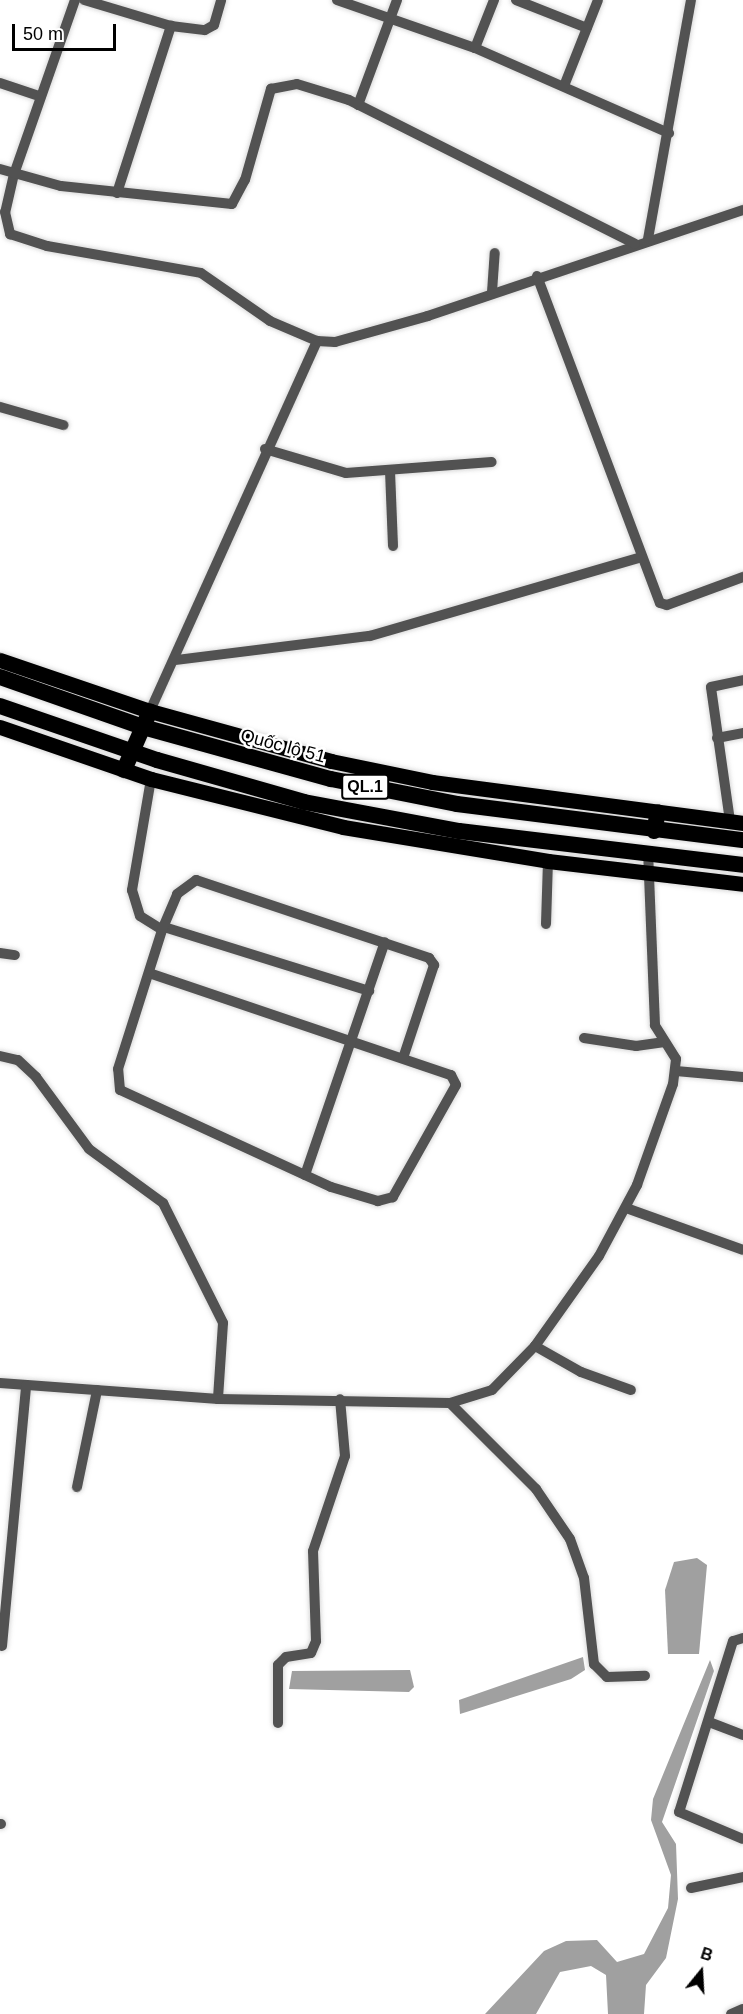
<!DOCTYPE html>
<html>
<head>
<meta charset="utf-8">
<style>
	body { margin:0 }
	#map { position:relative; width:743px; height:2014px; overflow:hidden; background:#fff; font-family:Arial,sans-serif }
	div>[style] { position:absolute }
	.water>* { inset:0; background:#a0a0a0 }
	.roads { filter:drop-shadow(0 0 2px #dbdbdb) drop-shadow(0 0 2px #dbdbdb) }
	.minor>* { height:10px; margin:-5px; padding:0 5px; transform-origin:5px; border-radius:5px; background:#525252 }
	.primary>* { height:15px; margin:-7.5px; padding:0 7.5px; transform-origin:7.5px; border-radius:7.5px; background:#000 }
	.trunk>* { height:16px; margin:-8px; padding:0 8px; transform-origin:8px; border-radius:8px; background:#000 }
	span { translate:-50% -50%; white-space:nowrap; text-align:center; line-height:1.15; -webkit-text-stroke:5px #fff; paint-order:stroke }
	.shield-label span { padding:2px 4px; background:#fff; border:2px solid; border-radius:4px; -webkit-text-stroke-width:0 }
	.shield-label { font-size:16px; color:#000; font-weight:700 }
	.street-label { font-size:18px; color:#000 }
	.north { position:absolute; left:671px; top:1942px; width:60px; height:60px; -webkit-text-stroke:4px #fff; paint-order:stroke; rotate:18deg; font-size:16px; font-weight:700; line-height:24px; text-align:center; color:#000 }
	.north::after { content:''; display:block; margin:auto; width:21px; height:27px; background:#000; clip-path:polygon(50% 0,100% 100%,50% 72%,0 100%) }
	.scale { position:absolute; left:12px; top:24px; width:104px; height:27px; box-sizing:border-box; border:3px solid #000; border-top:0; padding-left:8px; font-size:18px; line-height:21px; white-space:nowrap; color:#000; -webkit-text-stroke:4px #fff; paint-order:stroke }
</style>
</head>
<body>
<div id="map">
	<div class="water">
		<div style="clip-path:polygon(697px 1558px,707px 1565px,699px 1654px,668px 1654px,665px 1590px,674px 1562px)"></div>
		<div style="clip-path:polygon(583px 1657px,585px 1670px,571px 1679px,460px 1714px,459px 1700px)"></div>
		<div style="clip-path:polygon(710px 1660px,714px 1671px,662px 1822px,676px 1844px,678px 1899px,666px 1958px,646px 1985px,644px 2014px,608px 2014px,606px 1975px,591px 1966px,560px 1972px,536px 2014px,485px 2014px,544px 1951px,566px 1941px,597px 1940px,617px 1962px,644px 1954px,668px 1908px,671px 1875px,651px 1820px,653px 1799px)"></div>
		<div style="clip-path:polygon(410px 1670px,414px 1687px,409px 1692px,289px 1689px,292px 1671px)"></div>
	</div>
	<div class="roads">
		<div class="minor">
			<div style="left:75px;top:0;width:184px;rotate:109.3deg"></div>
			<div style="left:14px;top:174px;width:39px;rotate:103deg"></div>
			<div style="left:5px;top:212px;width:23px;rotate:77deg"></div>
			<div style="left:10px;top:234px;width:39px;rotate:18deg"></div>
			<div style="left:47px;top:246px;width:156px;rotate:9.9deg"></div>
			<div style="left:201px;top:273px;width:84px;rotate:34.8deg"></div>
			<div style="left:270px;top:321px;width:51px;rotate:23.1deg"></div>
			<div style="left:317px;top:341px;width:18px;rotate:3deg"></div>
			<div style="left:335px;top:342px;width:97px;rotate:-15.6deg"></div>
			<div style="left:428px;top:316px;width:332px;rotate:-18.6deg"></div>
			<div style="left:84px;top:0;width:91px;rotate:16.6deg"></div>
			<div style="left:337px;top:0;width:146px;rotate:19.2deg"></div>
			<div style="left:475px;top:48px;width:212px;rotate:23.7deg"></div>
			<div style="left:516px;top:0;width:76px;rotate:21.5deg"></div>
			<div style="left:475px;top:48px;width:52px;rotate:-68.4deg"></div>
			<div style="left:0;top:83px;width:41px;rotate:18.4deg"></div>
			<div style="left:564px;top:86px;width:92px;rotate:-68.4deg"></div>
			<div style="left:358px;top:105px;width:112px;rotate:-69.6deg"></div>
			<div style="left:0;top:169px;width:63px;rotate:15.6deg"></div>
			<div style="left:61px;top:186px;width:172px;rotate:6deg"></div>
			<div style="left:232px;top:204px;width:27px;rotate:-62deg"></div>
			<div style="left:245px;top:180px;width:95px;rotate:-74.1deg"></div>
			<div style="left:271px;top:89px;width:26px;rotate:-11deg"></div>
			<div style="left:297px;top:84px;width:54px;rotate:17.1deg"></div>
			<div style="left:349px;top:100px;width:320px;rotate:26.7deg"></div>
			<div style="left:117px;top:193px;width:176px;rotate:-72.1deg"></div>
			<div style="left:171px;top:26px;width:34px;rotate:7deg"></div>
			<div style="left:205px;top:30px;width:10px;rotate:-29deg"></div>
			<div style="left:214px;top:25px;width:26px;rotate:-74deg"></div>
			<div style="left:648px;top:239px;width:243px;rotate:-79.8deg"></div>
			<div style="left:537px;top:276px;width:349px;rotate:69.4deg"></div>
			<div style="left:660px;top:603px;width:7px;rotate:16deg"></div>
			<div style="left:667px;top:605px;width:81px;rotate:-20.2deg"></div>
			<div style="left:492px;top:292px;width:39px;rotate:-86deg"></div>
			<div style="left:0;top:407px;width:66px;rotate:15.9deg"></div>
			<div style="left:265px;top:449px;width:84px;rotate:16.5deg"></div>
			<div style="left:346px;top:473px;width:146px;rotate:-4.3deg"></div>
			<div style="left:390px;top:471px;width:75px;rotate:87.7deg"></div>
			<div style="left:176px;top:660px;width:195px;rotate:-7.1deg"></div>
			<div style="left:370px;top:636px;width:283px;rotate:-16.2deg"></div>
			<div style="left:150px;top:711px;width:406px;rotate:-65.7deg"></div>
			<div style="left:717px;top:738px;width:26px;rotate:-11deg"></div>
			<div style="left:151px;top:779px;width:113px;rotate:99.7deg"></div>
			<div style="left:132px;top:890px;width:27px;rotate:73deg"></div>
			<div style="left:140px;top:916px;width:26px;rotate:32deg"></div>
			<div style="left:730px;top:821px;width:135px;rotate:-98.1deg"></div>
			<div style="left:711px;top:687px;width:33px;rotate:-12deg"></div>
			<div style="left:546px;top:924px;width:63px;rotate:-88.2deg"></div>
			<div style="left:164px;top:927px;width:215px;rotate:17.3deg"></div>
			<div style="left:0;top:953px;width:15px;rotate:8deg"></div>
			<div style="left:149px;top:973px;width:319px;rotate:18.7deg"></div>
			<div style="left:451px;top:1075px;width:11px;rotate:63deg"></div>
			<div style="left:456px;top:1085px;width:129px;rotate:119.4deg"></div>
			<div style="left:393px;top:1197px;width:16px;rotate:165deg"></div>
			<div style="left:378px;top:1201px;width:49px;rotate:-163.4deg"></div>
			<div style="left:331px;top:1187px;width:232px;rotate:-155.3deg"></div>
			<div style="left:120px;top:1090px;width:21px;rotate:-95deg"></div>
			<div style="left:118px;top:1069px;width:146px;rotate:-72.4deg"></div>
			<div style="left:162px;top:930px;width:39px;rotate:-67deg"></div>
			<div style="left:177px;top:894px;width:24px;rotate:-36deg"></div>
			<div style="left:196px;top:880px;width:246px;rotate:18.5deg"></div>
			<div style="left:429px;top:958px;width:9px;rotate:54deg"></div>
			<div style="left:434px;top:965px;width:98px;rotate:108.4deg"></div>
			<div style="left:584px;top:1038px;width:53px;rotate:8.7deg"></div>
			<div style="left:636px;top:1046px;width:27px;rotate:-8deg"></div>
			<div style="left:0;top:1056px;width:18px;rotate:13deg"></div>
			<div style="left:18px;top:1060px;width:25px;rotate:43deg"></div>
			<div style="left:36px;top:1077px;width:89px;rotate:53.6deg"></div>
			<div style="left:89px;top:1149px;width:92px;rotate:36.1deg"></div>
			<div style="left:163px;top:1203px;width:134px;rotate:63.4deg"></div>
			<div style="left:223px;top:1323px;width:76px;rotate:93.8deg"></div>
			<div style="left:676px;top:1071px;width:67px;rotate:5.1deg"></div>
			<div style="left:305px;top:1175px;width:246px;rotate:-71.1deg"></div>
			<div style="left:626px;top:1208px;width:124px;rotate:19.7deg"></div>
			<div style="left:535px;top:1346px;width:53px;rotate:29.5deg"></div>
			<div style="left:581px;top:1372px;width:53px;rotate:19.8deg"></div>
			<div style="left:0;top:1383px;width:219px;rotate:4.2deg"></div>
			<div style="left:218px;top:1399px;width:232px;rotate:1deg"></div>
			<div style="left:450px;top:1403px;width:44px;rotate:-17.2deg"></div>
			<div style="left:492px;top:1390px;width:62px;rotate:-45.7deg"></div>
			<div style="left:535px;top:1346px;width:110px;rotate:-54.6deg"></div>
			<div style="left:599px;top:1256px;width:81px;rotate:-61.8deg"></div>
			<div style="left:637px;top:1185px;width:107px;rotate:-70.4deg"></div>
			<div style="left:673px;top:1084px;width:25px;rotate:-83deg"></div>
			<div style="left:676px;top:1059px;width:40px;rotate:-122deg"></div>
			<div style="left:655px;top:1025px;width:171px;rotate:-92.3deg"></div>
			<div style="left:450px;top:1403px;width:122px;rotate:45deg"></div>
			<div style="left:536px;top:1489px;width:60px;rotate:55.8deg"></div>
			<div style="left:570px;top:1539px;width:41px;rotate:70.3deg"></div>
			<div style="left:584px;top:1578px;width:87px;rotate:83.4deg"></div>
			<div style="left:594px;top:1664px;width:18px;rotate:45deg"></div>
			<div style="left:607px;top:1677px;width:38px;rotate:-2deg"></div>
			<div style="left:77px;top:1487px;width:99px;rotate:-78.3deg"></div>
			<div style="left:743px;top:1638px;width:10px;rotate:163deg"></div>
			<div style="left:733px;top:1641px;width:179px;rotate:107.5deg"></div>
			<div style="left:679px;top:1812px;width:69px;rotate:22.9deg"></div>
			<div style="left:2px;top:1646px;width:262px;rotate:-84.7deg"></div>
			<div style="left:709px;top:1722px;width:36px;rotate:21deg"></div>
			<div style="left:278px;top:1723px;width:58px;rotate:-90deg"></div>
			<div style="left:278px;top:1665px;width:11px;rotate:-45deg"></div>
			<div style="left:286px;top:1657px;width:25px;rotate:-9deg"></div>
			<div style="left:311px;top:1653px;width:13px;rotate:-67deg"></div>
			<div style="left:316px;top:1641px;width:90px;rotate:-91.9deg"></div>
			<div style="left:313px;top:1551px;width:100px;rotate:-71.4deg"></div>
			<div style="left:345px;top:1456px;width:57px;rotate:-95deg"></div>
			<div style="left:0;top:1824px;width:1px"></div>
			<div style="left:691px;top:1888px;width:53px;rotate:-11.9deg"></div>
			<div style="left:731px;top:2014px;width:13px;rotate:-23deg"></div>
		</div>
		<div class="primary">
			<div style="left:0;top:660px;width:158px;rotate:18.8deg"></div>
			<div style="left:150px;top:711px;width:188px;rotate:15.4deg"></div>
			<div style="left:331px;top:761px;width:103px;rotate:11.7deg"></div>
			<div style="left:432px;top:782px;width:314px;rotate:7.5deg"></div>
			<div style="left:0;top:727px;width:160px;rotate:19deg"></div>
			<div style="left:151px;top:779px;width:198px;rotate:14deg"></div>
			<div style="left:343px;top:827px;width:208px;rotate:9.4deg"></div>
			<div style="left:548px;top:861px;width:196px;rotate:6.7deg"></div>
		</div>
		<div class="trunk">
			<div style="left:0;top:677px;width:151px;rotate:19.3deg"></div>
			<div style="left:143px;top:727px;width:195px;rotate:15.5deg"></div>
			<div style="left:331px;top:779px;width:128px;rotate:11.2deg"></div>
			<div style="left:457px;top:804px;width:288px;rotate:7.2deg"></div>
			<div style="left:0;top:706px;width:166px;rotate:19deg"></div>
			<div style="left:157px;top:760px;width:153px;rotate:15.9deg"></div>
			<div style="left:304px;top:802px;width:158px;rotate:10.6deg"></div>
			<div style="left:459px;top:831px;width:286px;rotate:6.8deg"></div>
			<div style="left:124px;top:770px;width:64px;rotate:-66.2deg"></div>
			<div style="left:654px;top:831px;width:19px;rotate:-78deg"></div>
		</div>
	</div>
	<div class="shield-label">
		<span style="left:365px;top:787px">QL.1</span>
	</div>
	<div class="street-label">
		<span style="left:283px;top:746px;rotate:15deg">Quốc lộ 51</span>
	</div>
	<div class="north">B</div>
	<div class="scale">50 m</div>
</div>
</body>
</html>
